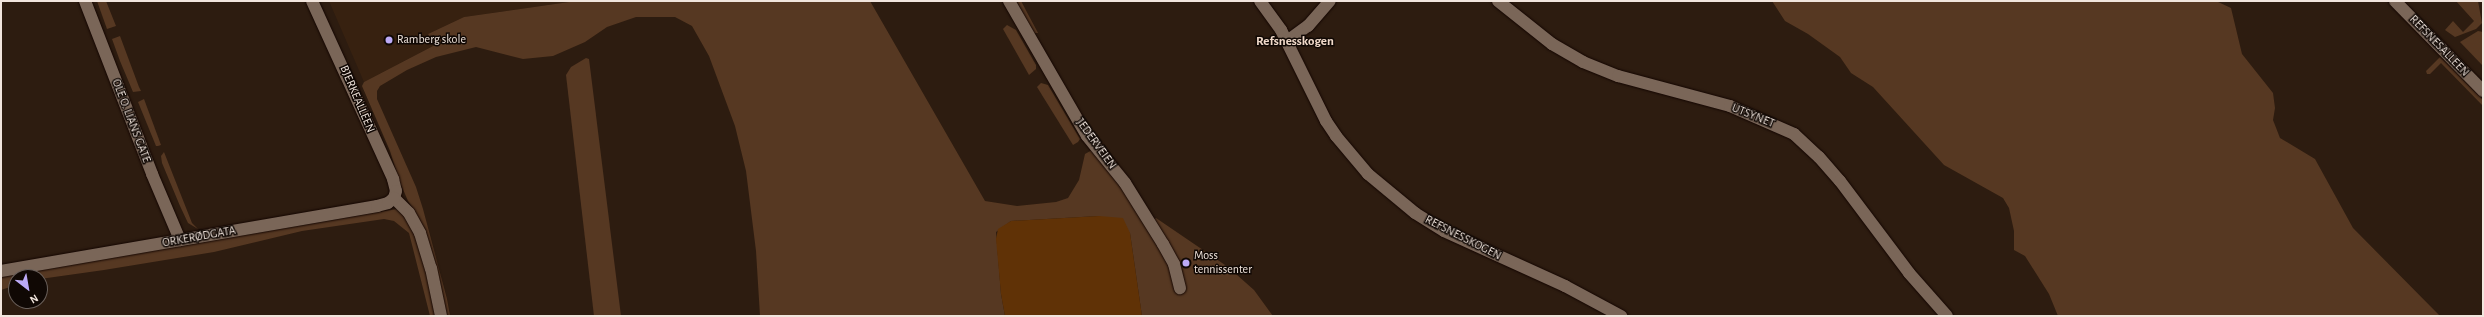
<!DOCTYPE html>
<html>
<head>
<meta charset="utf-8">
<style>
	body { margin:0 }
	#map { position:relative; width:2484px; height:317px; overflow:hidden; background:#2d1c10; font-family:"Alegreya Sans",sans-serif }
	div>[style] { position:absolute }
	.built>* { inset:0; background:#372110 }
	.green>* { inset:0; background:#563822 }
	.water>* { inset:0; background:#603206 }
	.roads { filter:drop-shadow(0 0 1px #140600) drop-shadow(0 0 1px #140600) }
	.minor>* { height:12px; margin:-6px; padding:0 6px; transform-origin:6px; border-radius:6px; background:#7a6658 }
	.dots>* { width:11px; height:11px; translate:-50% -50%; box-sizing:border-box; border:2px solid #100804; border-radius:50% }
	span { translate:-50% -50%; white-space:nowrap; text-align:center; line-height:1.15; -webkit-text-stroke:3px #100804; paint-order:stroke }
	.poi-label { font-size:12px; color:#f1e5dd }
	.left { translate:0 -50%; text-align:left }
	.street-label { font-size:12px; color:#f1e5dd }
	.neighbourhood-label { font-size:13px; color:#f1daca; font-weight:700 }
	.frame { position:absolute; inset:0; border:2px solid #f1e5dd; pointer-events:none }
	.north { position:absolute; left:8px; top:269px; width:40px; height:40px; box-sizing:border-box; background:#100804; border:1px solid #6a605b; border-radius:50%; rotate:149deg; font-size:11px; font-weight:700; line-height:16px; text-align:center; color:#f1e5dd }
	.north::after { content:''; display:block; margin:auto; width:14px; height:18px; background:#bcaaf6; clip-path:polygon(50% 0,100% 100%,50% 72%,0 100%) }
</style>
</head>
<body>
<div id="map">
	<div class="built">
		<div style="clip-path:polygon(329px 1px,577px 1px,464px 17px,428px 34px,435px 45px,364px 82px)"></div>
	</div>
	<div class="green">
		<div style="clip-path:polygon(97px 1px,106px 1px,116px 26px,107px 29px)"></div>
		<div style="clip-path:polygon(576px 1px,870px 1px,985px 201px,1017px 206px,1056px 202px,1068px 198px,1079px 180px,1085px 154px,1092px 150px,1123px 186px,1147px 224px,1156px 218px,1228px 267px,1254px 290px,1273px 316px,1142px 316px,1130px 233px,1099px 216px,1011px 221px,996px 232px,1001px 294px,1005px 316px,760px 316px,756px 251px,746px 171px,735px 126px,709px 56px,692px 26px,675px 17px,636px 17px,607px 27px,585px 42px,553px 56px,523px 59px,476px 47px,436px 57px,407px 70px,380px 86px,377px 91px,377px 99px,416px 187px,423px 209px,447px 299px,450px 316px,445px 316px,416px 213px,408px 201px,399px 180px,390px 151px,362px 86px,364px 82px,435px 45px,428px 34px,464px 17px)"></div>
		<div style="clip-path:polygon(1016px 1px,1021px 1px,1038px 33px,1034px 33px)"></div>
		<div style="clip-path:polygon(1772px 1px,2216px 1px,2231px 8px,2242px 54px,2273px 93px,2275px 108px,2273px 120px,2280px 138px,2315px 159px,2353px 228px,2440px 316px,2058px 316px,2049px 294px,2025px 256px,2014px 250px,2014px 231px,2009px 208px,2003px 198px,1944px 165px,1873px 87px,1851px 73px,1840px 57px,1808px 34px,1785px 21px)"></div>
		<div style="clip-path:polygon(2456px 1px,2478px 1px,2482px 23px,2476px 29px,2455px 37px,2445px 30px,2453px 21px,2463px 32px,2474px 21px)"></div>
		<div style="clip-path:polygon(1007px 25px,1016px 30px,1036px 65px,1036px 69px,1029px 75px,1003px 29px)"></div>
		<div style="clip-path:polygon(2478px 31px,2483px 32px,2483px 66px,2460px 42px)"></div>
		<div style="clip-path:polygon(120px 36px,139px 87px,141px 91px,133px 92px,120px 61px,112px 39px)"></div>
		<div style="clip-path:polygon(2440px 57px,2483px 100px,2483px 106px,2441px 63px,2430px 74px,2427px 74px,2426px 71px)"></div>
		<div style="clip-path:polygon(586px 58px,589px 59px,621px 316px,594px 316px,566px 75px,571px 67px)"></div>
		<div style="clip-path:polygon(1041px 83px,1048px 85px,1080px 139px,1078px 142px,1073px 145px,1037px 87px)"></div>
		<div style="clip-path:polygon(144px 99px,161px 145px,158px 146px,156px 146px,138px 102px)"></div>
		<div style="clip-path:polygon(164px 152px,192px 223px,198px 229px,188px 223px,180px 206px,162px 163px,161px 156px)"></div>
		<div style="clip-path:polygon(397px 209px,411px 222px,429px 279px,437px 316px,430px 316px,409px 233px,394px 221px,384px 219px,302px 231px,214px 252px,104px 270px,40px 279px,40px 277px,16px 277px,16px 285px,1px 290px,1px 276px)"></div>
	</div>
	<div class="water">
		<div style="clip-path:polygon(1099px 216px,1123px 218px,1130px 233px,1142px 316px,1005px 316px,1001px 294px,996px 239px,998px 229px,1011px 221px)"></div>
	</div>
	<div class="roads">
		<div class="minor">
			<div style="left:85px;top:1px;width:186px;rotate:68.8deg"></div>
			<div style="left:152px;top:174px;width:72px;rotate:67deg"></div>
			<div style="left:312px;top:1px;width:196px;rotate:65.5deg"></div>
			<div style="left:393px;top:179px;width:12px;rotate:76deg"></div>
			<div style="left:396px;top:191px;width:7px;rotate:106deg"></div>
			<div style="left:1009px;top:1px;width:156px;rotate:60deg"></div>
			<div style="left:1087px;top:136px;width:60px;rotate:51deg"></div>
			<div style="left:1125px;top:183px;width:72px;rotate:58.1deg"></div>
			<div style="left:1163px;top:244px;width:23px;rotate:61deg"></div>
			<div style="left:1174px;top:264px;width:25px;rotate:76deg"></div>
			<div style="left:1260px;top:1px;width:36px;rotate:54deg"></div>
			<div style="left:1281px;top:30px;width:102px;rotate:63.7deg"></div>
			<div style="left:1326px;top:121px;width:18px;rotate:56deg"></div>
			<div style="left:1336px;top:136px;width:50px;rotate:49.9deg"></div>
			<div style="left:1368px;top:174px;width:61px;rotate:39.7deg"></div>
			<div style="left:1415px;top:213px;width:34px;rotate:32deg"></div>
			<div style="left:1444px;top:231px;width:133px;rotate:24.4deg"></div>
			<div style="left:1565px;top:286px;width:64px;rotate:28.2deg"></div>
			<div style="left:1498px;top:1px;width:69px;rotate:38.5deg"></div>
			<div style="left:1552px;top:44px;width:36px;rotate:30deg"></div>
			<div style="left:1583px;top:62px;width:38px;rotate:22deg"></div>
			<div style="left:1618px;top:76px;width:116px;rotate:15deg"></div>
			<div style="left:1730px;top:106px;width:70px;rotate:23.6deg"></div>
			<div style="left:1794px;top:134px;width:34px;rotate:43deg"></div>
			<div style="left:1819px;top:157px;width:32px;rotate:49deg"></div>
			<div style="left:1840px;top:181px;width:115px;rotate:53.1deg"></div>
			<div style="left:1909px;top:273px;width:57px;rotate:48.5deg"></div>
			<div style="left:2395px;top:1px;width:126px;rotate:45.6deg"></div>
			<div style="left:1287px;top:41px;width:26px;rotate:-36deg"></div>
			<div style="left:1308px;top:26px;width:33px;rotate:-49deg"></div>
			<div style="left:394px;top:198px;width:21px;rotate:45deg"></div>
			<div style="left:409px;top:213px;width:23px;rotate:61deg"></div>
			<div style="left:420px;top:233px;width:37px;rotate:73deg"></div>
			<div style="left:431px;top:268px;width:49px;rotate:78.2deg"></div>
			<div style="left:1px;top:271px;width:382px;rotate:-9.8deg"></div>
			<div style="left:377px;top:206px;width:11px;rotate:-15deg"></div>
			<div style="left:388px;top:203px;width:8px;rotate:-40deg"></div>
		</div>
	</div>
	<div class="dots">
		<div style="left:389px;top:40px;background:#bcaaf6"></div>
		<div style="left:1186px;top:263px;background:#bcaaf6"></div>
	</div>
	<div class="poi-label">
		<span class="left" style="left:397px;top:40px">Ramberg skole</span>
		<span class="left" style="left:1194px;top:263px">Moss<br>tennissenter</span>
	</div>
	<div class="street-label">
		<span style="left:2439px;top:46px;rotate:46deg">REFSNESALLEEN</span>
		<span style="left:357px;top:99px;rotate:67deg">BJERKEALLÈEN</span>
		<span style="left:1753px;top:116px;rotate:22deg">UTSYNET</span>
		<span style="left:131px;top:121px;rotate:69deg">OLE O. LIANS GATE</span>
		<span style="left:1096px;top:144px;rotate:54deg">JEDERVEIEN</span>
		<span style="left:199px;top:237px;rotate:-10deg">ORKERØDGATA</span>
		<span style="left:1463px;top:238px;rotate:27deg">REFSNESSKOGEN</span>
	</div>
	<div class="neighbourhood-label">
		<span style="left:1295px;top:42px">Refsnesskogen</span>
	</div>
	<div class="frame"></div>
	<div class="north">N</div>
</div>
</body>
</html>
